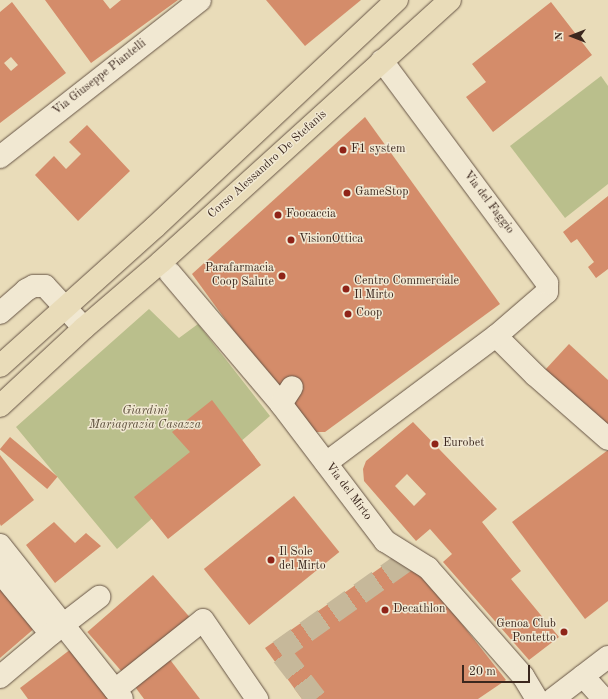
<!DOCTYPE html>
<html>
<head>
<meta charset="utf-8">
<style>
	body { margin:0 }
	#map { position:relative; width:608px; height:699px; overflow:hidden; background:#e9dcb9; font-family:"Old Standard TT",serif }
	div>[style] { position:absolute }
	.green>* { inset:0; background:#babf8c }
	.building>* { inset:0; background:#d48c6a; transform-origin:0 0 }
	.minor-tunnel>* { height:22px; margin-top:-11px; transform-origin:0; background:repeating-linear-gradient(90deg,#c6b89a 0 22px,transparent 0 33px) }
	.roads { filter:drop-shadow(0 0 1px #665445) drop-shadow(0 0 1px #665445) }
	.minor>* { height:22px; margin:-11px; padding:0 11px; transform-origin:11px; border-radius:11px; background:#f1e8d2 }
	.major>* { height:22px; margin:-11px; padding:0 11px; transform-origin:11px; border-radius:11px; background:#e9dcb9 }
	.dots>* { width:11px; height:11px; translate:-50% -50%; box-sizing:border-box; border:2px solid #f1e8d2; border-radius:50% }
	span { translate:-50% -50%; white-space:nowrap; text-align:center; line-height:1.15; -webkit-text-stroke:3px #f1e8d2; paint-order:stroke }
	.street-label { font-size:12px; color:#3b271e }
	.poi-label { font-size:12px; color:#3b271e }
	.left { translate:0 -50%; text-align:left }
	.right { translate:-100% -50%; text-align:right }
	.park-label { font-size:12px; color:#5b4d3a; font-style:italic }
	.north { position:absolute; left:552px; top:16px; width:40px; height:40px; -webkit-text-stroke:3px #f1e8d2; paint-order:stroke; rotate:270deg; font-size:11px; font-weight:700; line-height:16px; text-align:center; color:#3b271e }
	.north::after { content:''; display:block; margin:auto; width:14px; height:18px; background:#3b271e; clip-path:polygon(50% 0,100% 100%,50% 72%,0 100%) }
	.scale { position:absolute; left:462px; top:665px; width:68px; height:18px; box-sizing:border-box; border:2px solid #3b271e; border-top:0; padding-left:5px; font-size:12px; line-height:14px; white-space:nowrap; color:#3b271e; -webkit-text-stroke:3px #f1e8d2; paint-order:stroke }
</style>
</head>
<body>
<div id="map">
	<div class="green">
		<div style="clip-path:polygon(601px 76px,608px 86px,608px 184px,565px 218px,510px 146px)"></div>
		<div style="clip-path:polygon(149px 309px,179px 338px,198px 324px,270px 416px,117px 549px,16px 427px)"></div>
	</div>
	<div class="building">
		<div style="clip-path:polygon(45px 0,103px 0,110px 9px,121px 0,178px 0,91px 63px)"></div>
		<div style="clip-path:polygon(266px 0,361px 0,305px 46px)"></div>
		<div style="clip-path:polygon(evenodd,12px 2px,66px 73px,0 123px,0 12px,12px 2px,11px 57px,18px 65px,11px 71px,4px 63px,11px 57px)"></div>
		<div style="clip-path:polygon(551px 2px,592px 55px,493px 132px,466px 97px,486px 82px,472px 64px)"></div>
		<div style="clip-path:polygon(365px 117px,500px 304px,325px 432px,316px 432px,303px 426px,192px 274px)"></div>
		<div style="clip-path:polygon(87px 125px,130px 171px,78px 221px,35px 175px,54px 156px,66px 169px,81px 154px,69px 142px)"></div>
		<div style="clip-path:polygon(608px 196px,608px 269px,596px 278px,588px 267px,594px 262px,577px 239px,571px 243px,563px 232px)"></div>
		<div style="clip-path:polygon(569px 344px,608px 380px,608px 428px,545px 370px)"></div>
		<div style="clip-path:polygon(212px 400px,261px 465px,168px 539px,134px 497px,190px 452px,172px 432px)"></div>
		<div style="clip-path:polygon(evenodd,413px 422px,497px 509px,482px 522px,521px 571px,511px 579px,559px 637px,529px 660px,443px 562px,452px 554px,430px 529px,416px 541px,364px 481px,363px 469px,366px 461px,413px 422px,407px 474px,426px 494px,414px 506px,395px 486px,407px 474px)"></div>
		<div style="left:10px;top:437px;width:62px;height:16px;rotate:40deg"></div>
		<div style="clip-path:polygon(608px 450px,608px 601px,585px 619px,512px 522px)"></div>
		<div style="clip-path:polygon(0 455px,34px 500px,1px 526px,0 524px)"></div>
		<div style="left:294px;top:496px;width:72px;height:116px;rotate:51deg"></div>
		<div style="clip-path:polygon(54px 522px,75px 543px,86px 533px,101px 546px,55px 583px,26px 545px)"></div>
		<div style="clip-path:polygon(400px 554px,422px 573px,506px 680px,478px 699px,302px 699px,265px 648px)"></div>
		<div style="left:153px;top:575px;width:60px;height:87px;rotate:49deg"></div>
		<div style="clip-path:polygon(0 584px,36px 627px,0 658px)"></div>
		<div style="clip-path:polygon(71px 649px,110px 699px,28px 699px,20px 688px)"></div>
		<div style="clip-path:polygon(168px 657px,200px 699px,144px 699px,133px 684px)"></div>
	</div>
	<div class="minor-tunnel">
		<div style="left:316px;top:699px;width:61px;rotate:-127.6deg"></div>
		<div style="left:279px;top:651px;width:163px;rotate:-35.3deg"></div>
	</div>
	<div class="roads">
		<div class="minor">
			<div style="left:0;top:157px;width:254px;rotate:-38.1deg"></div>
			<div style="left:170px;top:273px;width:172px;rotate:49.7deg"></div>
			<div style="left:281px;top:404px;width:172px;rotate:52.8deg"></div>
			<div style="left:385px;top:541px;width:51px;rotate:32.1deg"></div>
			<div style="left:428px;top:568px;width:144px;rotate:48.7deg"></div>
			<div style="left:523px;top:676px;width:27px;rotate:59deg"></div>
			<div style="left:0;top:313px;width:35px;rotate:-41deg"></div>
			<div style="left:26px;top:290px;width:9px;rotate:-27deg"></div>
			<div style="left:34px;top:286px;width:11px"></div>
			<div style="left:45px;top:286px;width:57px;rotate:47.1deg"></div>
			<div style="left:496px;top:336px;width:55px;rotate:45deg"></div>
			<div style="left:535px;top:375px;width:97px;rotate:41.2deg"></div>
			<div style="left:281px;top:404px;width:20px;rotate:-57deg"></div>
			<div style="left:326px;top:463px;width:212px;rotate:-36.8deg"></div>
			<div style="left:496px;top:336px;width:67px;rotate:-40.8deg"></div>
			<div style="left:547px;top:292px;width:9px;rotate:-90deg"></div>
			<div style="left:547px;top:283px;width:277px;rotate:-126.6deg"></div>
			<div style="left:0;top:545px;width:196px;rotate:51.6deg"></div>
			<div style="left:0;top:572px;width:80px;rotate:50.6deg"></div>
			<div style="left:583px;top:676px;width:31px;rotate:48deg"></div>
			<div style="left:0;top:677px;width:67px;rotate:-40.1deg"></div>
			<div style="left:51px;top:634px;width:61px;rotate:-37.6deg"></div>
			<div style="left:115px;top:690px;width:112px;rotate:-38.5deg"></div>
			<div style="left:203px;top:620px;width:96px;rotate:55.6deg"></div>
			<div style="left:553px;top:699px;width:69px;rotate:-37.4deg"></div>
		</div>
		<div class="major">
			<div style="left:0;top:366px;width:208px;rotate:-41.9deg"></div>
			<div style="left:155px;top:227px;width:332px;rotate:-43.2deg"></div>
			<div style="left:0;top:406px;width:115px;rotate:-42.9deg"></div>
			<div style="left:84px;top:328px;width:101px;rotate:-40.6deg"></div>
			<div style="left:161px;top:262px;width:390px;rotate:-42.2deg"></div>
		</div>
	</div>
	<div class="dots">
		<div style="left:343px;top:150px;background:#8f2418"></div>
		<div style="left:347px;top:193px;background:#8f2418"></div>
		<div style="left:278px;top:215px;background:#8f2418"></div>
		<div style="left:291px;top:240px;background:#8f2418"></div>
		<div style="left:282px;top:276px;background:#8f2418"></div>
		<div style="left:346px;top:289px;background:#8f2418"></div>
		<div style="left:348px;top:314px;background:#8f2418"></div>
		<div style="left:435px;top:444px;background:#8f2418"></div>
		<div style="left:271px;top:560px;background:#8f2418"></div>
		<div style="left:385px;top:610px;background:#8f2418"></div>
		<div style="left:564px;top:632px;background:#8f2418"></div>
	</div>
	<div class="street-label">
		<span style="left:100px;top:78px;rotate:-38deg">Via Giuseppe Piantelli</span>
		<span style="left:268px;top:165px;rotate:-42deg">Corso Alessandro De Stefanis</span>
		<span style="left:488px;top:203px;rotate:53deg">Via del Faggio</span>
		<span style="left:348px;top:492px;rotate:53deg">Via del Mirto</span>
	</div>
	<div class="poi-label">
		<span class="left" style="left:351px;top:150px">F1 system</span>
		<span class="left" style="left:355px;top:193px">GameStop</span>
		<span class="left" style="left:286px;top:215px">Foocaccia</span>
		<span class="left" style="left:299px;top:240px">VisionOttica</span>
		<span class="right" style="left:274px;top:276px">Parafarmacia<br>Coop Salute</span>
		<span class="left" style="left:354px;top:289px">Centro Commerciale<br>Il Mirto</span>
		<span class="left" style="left:356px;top:314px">Coop</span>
		<span class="left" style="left:443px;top:444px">Eurobet</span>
		<span class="left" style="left:279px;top:560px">Il Sole<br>del Mirto</span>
		<span class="left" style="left:393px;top:610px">Decathlon</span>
		<span class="right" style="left:556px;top:632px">Genoa Club<br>Pontetto</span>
	</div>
	<div class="park-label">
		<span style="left:145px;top:419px">Giardini<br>Mariagrazia Casazza</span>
	</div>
	<div class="north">N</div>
	<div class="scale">20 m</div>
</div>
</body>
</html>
